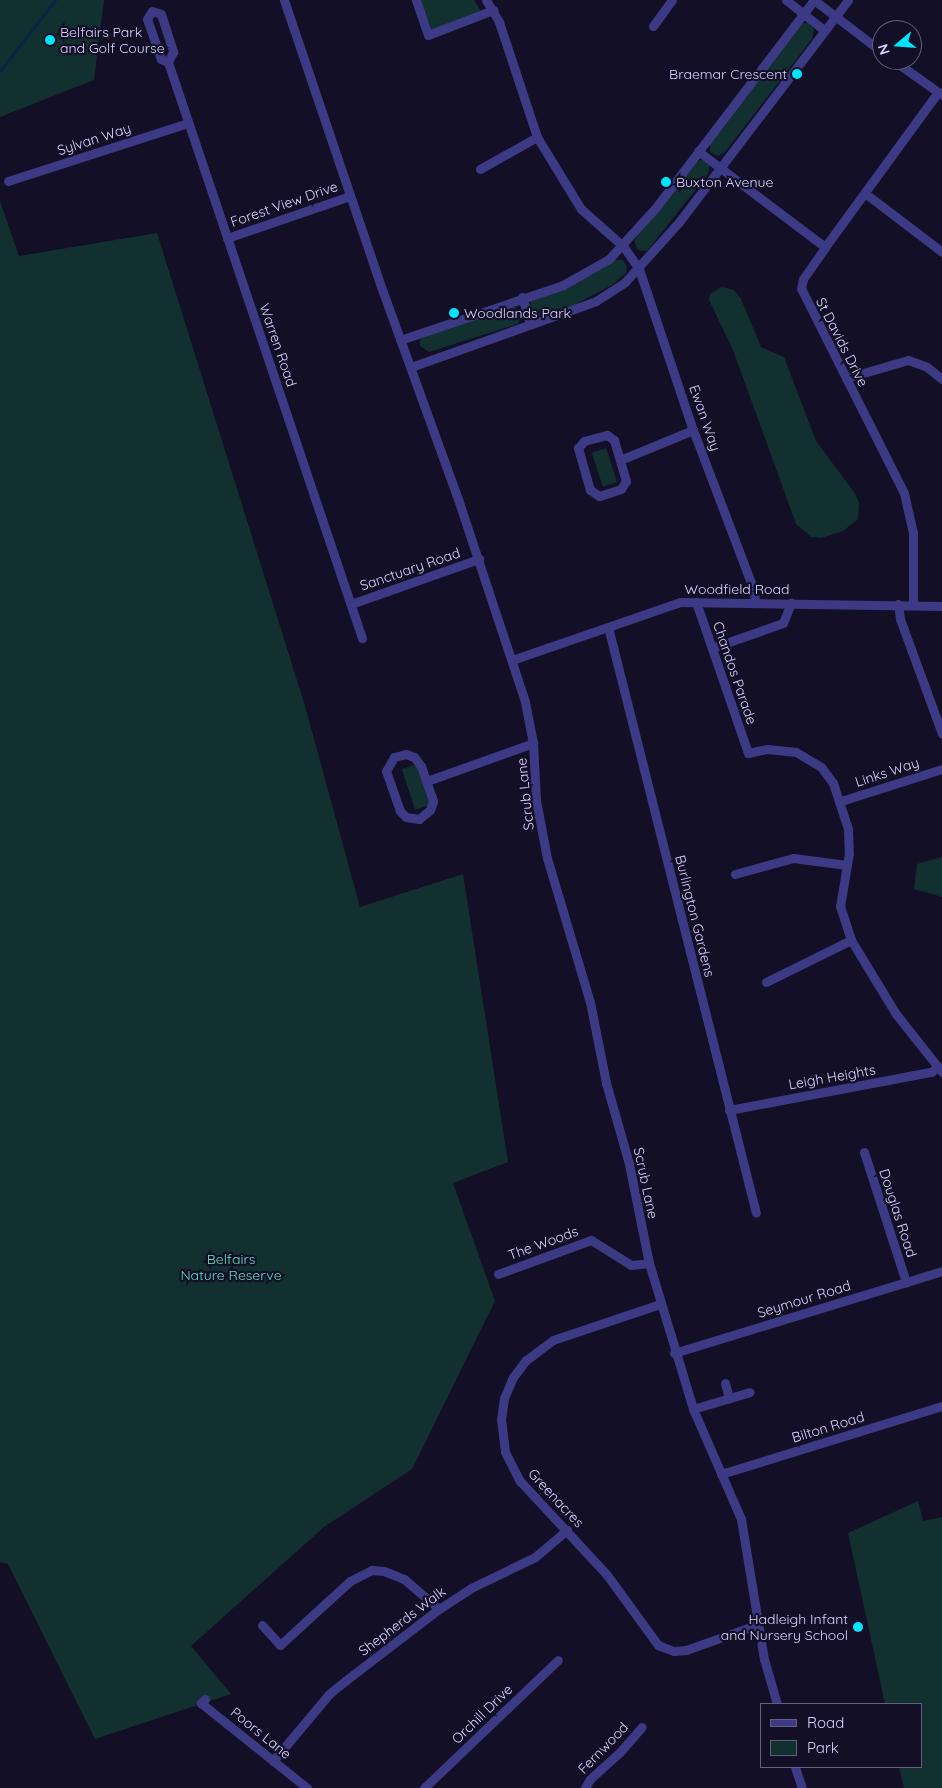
<!DOCTYPE html>
<html>
<head>
<meta charset="utf-8">
<style>
	body { margin:0 }
	#map { position:relative; width:942px; height:1788px; overflow:hidden; background:#130f26; font-family:Quicksand,sans-serif }
	div>[style] { position:absolute }
	.green>* { inset:0; background:#12302f; transform-origin:0 0 }
	.stream>* { height:3px; margin:-1.5px; padding:0 1.5px; transform-origin:1.5px; border-radius:1.5px; background:#0c2248 }
	.minor>* { height:9px; margin:-4.5px; padding:0 4.5px; transform-origin:4.5px; border-radius:4.5px; background:#3d3a85 }
	.dots>* { width:14px; height:14px; translate:-50% -50%; box-sizing:border-box; border:2px solid #130f26; border-radius:50% }
	span { translate:-50% -50%; white-space:nowrap; text-align:center; line-height:1.15; -webkit-text-stroke:4.5px #130f26; paint-order:stroke }
	.poi-label { font-size:14px; color:#d9d4ff }
	.left { translate:0 -50%; text-align:left }
	.right { translate:-100% -50%; text-align:right }
	.street-label { font-size:14px; color:#d9d4ff }
	.park-label { font-size:14px; color:#5fe0c0 }
	.legend { position:absolute; left:760px; top:1703px; width:162px; height:65px; box-sizing:border-box; background:#130f26; border:1px solid #625e7d; margin:0; padding:6px 9px; list-style:none; font-size:15px; color:#d9d4ff }
	.legend li { display:flex; align-items:center; gap:10px; height:25px }
	.legend b { width:25px; border:1px solid #625e7d }
	.north { position:absolute; left:872px; top:20px; width:50px; height:50px; box-sizing:border-box; background:#130f26; border:1px solid #625e7d; border-radius:50%; rotate:252deg; font-size:14px; font-weight:700; line-height:20px; text-align:center; color:#d9d4ff }
	.north::after { content:''; display:block; margin:auto; width:18px; height:22px; background:#00e5ff; clip-path:polygon(50% 0,100% 100%,50% 72%,0 100%) }
</style>
</head>
<body>
<div id="map">
	<div class="green">
		<div style="clip-path:polygon(0 0,104px 0,94px 80px,0 117px)"></div>
		<div style="clip-path:polygon(420px 0,474px 0,483px 15px,432px 30px)"></div>
		<div style="clip-path:polygon(808px 23px,814px 29px,812px 39px,725px 152px,718px 156px,710px 152px,710px 140px,799px 24px)"></div>
		<div style="clip-path:polygon(703px 160px,710px 165px,708px 174px,647px 251px,638px 250px,634px 241px,638px 235px,695px 161px)"></div>
		<div style="clip-path:polygon(0 201px,19px 256px,157px 233px,305px 706px,360px 907px,463px 874px,508px 1162px,453px 1183px,495px 1301px,412px 1469px,324px 1527px,191px 1646px,231px 1694px,95px 1739px,8px 1564px,0 1562px)"></div>
		<div style="clip-path:polygon(614px 260px,623px 260px,627px 267px,626px 273px,612px 285px,572px 306px,541px 316px,531px 313px,530px 302px,581px 280px)"></div>
		<div style="clip-path:polygon(722px 287px,734px 290px,741px 299px,761px 347px,784px 357px,816px 441px,854px 492px,859px 502px,858px 519px,843px 531px,821px 538px,811px 537px,796px 524px,733px 350px,709px 300px,710px 294px)"></div>
		<div style="clip-path:polygon(513px 306px,523px 312px,518px 324px,429px 352px,420px 346px,420px 339px,428px 335px)"></div>
		<div style="left:606px;top:448px;width:36px;height:15px;rotate:72deg"></div>
		<div style="left:417px;top:764px;width:43px;height:16px;rotate:72deg"></div>
		<div style="clip-path:polygon(942px 857px,942px 897px,914px 889px,917px 864px)"></div>
		<div style="clip-path:polygon(918px 1501px,923px 1521px,942px 1517px,942px 1788px,904px 1788px,899px 1767px,921px 1767px,921px 1704px,885px 1704px,848px 1533px)"></div>
	</div>
	<div class="stream">
		<div style="left:0;top:71px;width:90px;rotate:-52.2deg"></div>
	</div>
	<div class="minor">
		<div style="left:284px;top:0;width:308px;rotate:71.3deg"></div>
		<div style="left:383px;top:292px;width:220px;rotate:70.1deg"></div>
		<div style="left:458px;top:499px;width:214px;rotate:71.7deg"></div>
		<div style="left:525px;top:702px;width:42px;rotate:79deg"></div>
		<div style="left:533px;top:743px;width:57px;rotate:87deg"></div>
		<div style="left:536px;top:800px;width:59px;rotate:79.3deg"></div>
		<div style="left:547px;top:858px;width:150px;rotate:73.4deg"></div>
		<div style="left:590px;top:1002px;width:83px;rotate:78.8deg"></div>
		<div style="left:606px;top:1083px;width:84px;rotate:74.1deg"></div>
		<div style="left:629px;top:1164px;width:101px;rotate:78.6deg"></div>
		<div style="left:649px;top:1263px;width:152px;rotate:73.2deg"></div>
		<div style="left:693px;top:1409px;width:120px;rotate:66.4deg"></div>
		<div style="left:741px;top:1519px;width:142px;rotate:80.7deg"></div>
		<div style="left:764px;top:1659px;width:47px;rotate:73.9deg"></div>
		<div style="left:416px;top:0;width:37px;rotate:71deg"></div>
		<div style="left:428px;top:35px;width:70px;rotate:-21deg"></div>
		<div style="left:486px;top:0;width:26px;rotate:59deg"></div>
		<div style="left:499px;top:22px;width:121px;rotate:71.7deg"></div>
		<div style="left:537px;top:137px;width:84px;rotate:58.6deg"></div>
		<div style="left:581px;top:209px;width:56px;rotate:41.4deg"></div>
		<div style="left:623px;top:246px;width:28px;rotate:55deg"></div>
		<div style="left:639px;top:269px;width:170px;rotate:71.5deg"></div>
		<div style="left:693px;top:430px;width:172px;rotate:69.2deg"></div>
		<div style="left:754px;top:591px;width:11px;rotate:85deg"></div>
		<div style="left:786px;top:0;width:48px;rotate:38.3deg"></div>
		<div style="left:814px;top:0;width:86px;rotate:37.4deg"></div>
		<div style="left:653px;top:26px;width:32px;rotate:-54deg"></div>
		<div style="left:893px;top:60px;width:60px;rotate:35.5deg"></div>
		<div style="left:168px;top:62px;width:8px;rotate:-157deg"></div>
		<div style="left:161px;top:59px;width:42px;rotate:-109.3deg"></div>
		<div style="left:147px;top:19px;width:9px;rotate:-58deg"></div>
		<div style="left:152px;top:11px;width:9px;rotate:18deg"></div>
		<div style="left:161px;top:14px;width:40px;rotate:72deg"></div>
		<div style="left:173px;top:52px;width:11px;rotate:117deg"></div>
		<div style="left:168px;top:62px;width:608px;rotate:71.39deg"></div>
		<div style="left:698px;top:151px;width:159px;rotate:37.1deg"></div>
		<div style="left:480px;top:169px;width:65px;rotate:-29.3deg"></div>
		<div style="left:8px;top:181px;width:189px;rotate:-17.9deg"></div>
		<div style="left:866px;top:194px;width:96px;rotate:37.3deg"></div>
		<div style="left:227px;top:238px;width:130px;rotate:-18.9deg"></div>
		<div style="left:522px;top:297px;width:28px;rotate:73deg"></div>
		<div style="left:400px;top:340px;width:172px;rotate:-18.6deg"></div>
		<div style="left:563px;top:285px;width:53px;rotate:-29.5deg"></div>
		<div style="left:609px;top:259px;width:72px;rotate:-47.8deg"></div>
		<div style="left:657px;top:206px;width:259px;rotate:-52.7deg"></div>
		<div style="left:411px;top:367px;width:196px;rotate:-19.6deg"></div>
		<div style="left:596px;top:301px;width:35px;rotate:-33deg"></div>
		<div style="left:625px;top:282px;width:81px;rotate:-48deg"></div>
		<div style="left:679px;top:222px;width:279px;rotate:-52.7deg"></div>
		<div style="left:846px;top:378px;width:65px;rotate:-16.2deg"></div>
		<div style="left:908px;top:360px;width:20px;rotate:20deg"></div>
		<div style="left:927px;top:367px;width:19px;rotate:39deg"></div>
		<div style="left:607px;top:435px;width:9px;rotate:36deg"></div>
		<div style="left:614px;top:440px;width:43px;rotate:73.7deg"></div>
		<div style="left:626px;top:481px;width:9px;rotate:122deg"></div>
		<div style="left:621px;top:489px;width:23px;rotate:162deg"></div>
		<div style="left:599px;top:496px;width:11px;rotate:-146deg"></div>
		<div style="left:590px;top:490px;width:44px;rotate:-105.9deg"></div>
		<div style="left:578px;top:448px;width:9px;rotate:-49deg"></div>
		<div style="left:584px;top:441px;width:24px;rotate:-15deg"></div>
		<div style="left:620px;top:460px;width:79px;rotate:-22.3deg"></div>
		<div style="left:696px;top:602px;width:160px;rotate:71deg"></div>
		<div style="left:748px;top:753px;width:19px;rotate:-12deg"></div>
		<div style="left:767px;top:749px;width:29px;rotate:6deg"></div>
		<div style="left:796px;top:752px;width:29px;rotate:31deg"></div>
		<div style="left:821px;top:767px;width:20px;rotate:53deg"></div>
		<div style="left:833px;top:783px;width:48px;rotate:71.9deg"></div>
		<div style="left:848px;top:829px;width:24px;rotate:88deg"></div>
		<div style="left:849px;top:853px;width:54px;rotate:99.6deg"></div>
		<div style="left:840px;top:906px;width:36px;rotate:72deg"></div>
		<div style="left:851px;top:940px;width:87px;rotate:58.7deg"></div>
		<div style="left:896px;top:1014px;width:74px;rotate:51.6deg"></div>
		<div style="left:351px;top:604px;width:136px;rotate:-19.4deg"></div>
		<div style="left:898px;top:604px;width:15px;rotate:82deg"></div>
		<div style="left:900px;top:619px;width:122px;rotate:69.9deg"></div>
		<div style="left:913px;top:605px;width:72px;rotate:-90deg"></div>
		<div style="left:913px;top:533px;width:41px;rotate:-102.7deg"></div>
		<div style="left:904px;top:493px;width:229px;rotate:-116.7deg"></div>
		<div style="left:801px;top:288px;width:9px;rotate:-77deg"></div>
		<div style="left:803px;top:279px;width:39px;rotate:-55deg"></div>
		<div style="left:825px;top:247px;width:192px;rotate:-53.9deg"></div>
		<div style="left:608px;top:627px;width:604px;rotate:75.83deg"></div>
		<div style="left:712px;top:648px;width:75px;rotate:-19.4deg"></div>
		<div style="left:783px;top:623px;width:22px;rotate:-68deg"></div>
		<div style="left:512px;top:660px;width:178px;rotate:-19deg"></div>
		<div style="left:680px;top:602px;width:262px;rotate:0.9deg"></div>
		<div style="left:406px;top:754px;width:9px;rotate:21deg"></div>
		<div style="left:414px;top:757px;width:11px;rotate:52deg"></div>
		<div style="left:421px;top:766px;width:37px;rotate:71deg"></div>
		<div style="left:433px;top:801px;width:9px;rotate:108deg"></div>
		<div style="left:430px;top:810px;width:14px;rotate:141deg"></div>
		<div style="left:419px;top:819px;width:13px;rotate:-171deg"></div>
		<div style="left:406px;top:817px;width:8px;rotate:-135deg"></div>
		<div style="left:400px;top:811px;width:42px;rotate:-109.3deg"></div>
		<div style="left:386px;top:771px;width:16px;rotate:-60deg"></div>
		<div style="left:394px;top:757px;width:12px;rotate:-14deg"></div>
		<div style="left:427px;top:781px;width:113px;rotate:-19.7deg"></div>
		<div style="left:841px;top:801px;width:106px;rotate:-17.6deg"></div>
		<div style="left:735px;top:874px;width:60px;rotate:-15.4deg"></div>
		<div style="left:793px;top:858px;width:54px;rotate:7.4deg"></div>
		<div style="left:766px;top:982px;width:95px;rotate:-26.3deg"></div>
		<div style="left:729px;top:1110px;width:206px;rotate:-10.7deg"></div>
		<div style="left:931px;top:1072px;width:9px;rotate:-36deg"></div>
		<div style="left:864px;top:1152px;width:137px;rotate:72.1deg"></div>
		<div style="left:498px;top:1274px;width:99px;rotate:-20.1deg"></div>
		<div style="left:591px;top:1240px;width:47px;rotate:32deg"></div>
		<div style="left:631px;top:1265px;width:18px;rotate:-6deg"></div>
		<div style="left:660px;top:1304px;width:113px;rotate:161.4deg"></div>
		<div style="left:553px;top:1340px;width:34px;rotate:143deg"></div>
		<div style="left:526px;top:1360px;width:21px;rotate:127deg"></div>
		<div style="left:513px;top:1377px;width:23px;rotate:113deg"></div>
		<div style="left:504px;top:1398px;width:21px;rotate:98deg"></div>
		<div style="left:501px;top:1419px;width:33px;rotate:83deg"></div>
		<div style="left:505px;top:1452px;width:33px;rotate:63deg"></div>
		<div style="left:520px;top:1481px;width:128px;rotate:47.2deg"></div>
		<div style="left:607px;top:1575px;width:87px;rotate:53.9deg"></div>
		<div style="left:658px;top:1645px;width:17px;rotate:21deg"></div>
		<div style="left:674px;top:1651px;width:12px;rotate:-5deg"></div>
		<div style="left:686px;top:1650px;width:77px;rotate:-19.6deg"></div>
		<div style="left:674px;top:1353px;width:280px;rotate:-17deg"></div>
		<div style="left:725px;top:1383px;width:16px;rotate:75deg"></div>
		<div style="left:693px;top:1409px;width:59px;rotate:-16.6deg"></div>
		<div style="left:721px;top:1474px;width:231px;rotate:-17.1deg"></div>
		<div style="left:262px;top:1625px;width:27px;rotate:48deg"></div>
		<div style="left:280px;top:1645px;width:95px;rotate:-42.4deg"></div>
		<div style="left:350px;top:1581px;width:25px;rotate:-27deg"></div>
		<div style="left:372px;top:1570px;width:12px;rotate:5deg"></div>
		<div style="left:384px;top:1571px;width:22px;rotate:22deg"></div>
		<div style="left:404px;top:1579px;width:46px;rotate:40.6deg"></div>
		<div style="left:205px;top:1699px;width:6px;rotate:135deg"></div>
		<div style="left:201px;top:1703px;width:136px;rotate:38.7deg"></div>
		<div style="left:273px;top:1761px;width:87px;rotate:-50.1deg"></div>
		<div style="left:329px;top:1694px;width:21px;rotate:-39deg"></div>
		<div style="left:345px;top:1681px;width:118px;rotate:-37.5deg"></div>
		<div style="left:439px;top:1609px;width:38px;rotate:-33deg"></div>
		<div style="left:471px;top:1588px;width:71px;rotate:-25.8deg"></div>
		<div style="left:535px;top:1557px;width:42px;rotate:-40.2deg"></div>
		<div style="left:795px;top:1767px;width:22px;rotate:72deg"></div>
		<div style="left:424px;top:1788px;width:185px;rotate:-43.7deg"></div>
		<div style="left:585px;top:1788px;width:10px;rotate:-61deg"></div>
		<div style="left:590px;top:1779px;width:40px;rotate:-42deg"></div>
		<div style="left:620px;top:1752px;width:33px;rotate:-49deg"></div>
	</div>
	<div class="dots">
		<div style="left:50px;top:40px;background:#00e5ff"></div>
		<div style="left:797px;top:74px;background:#00e5ff"></div>
		<div style="left:666px;top:182px;background:#00e5ff"></div>
		<div style="left:454px;top:313px;background:#00e5ff"></div>
		<div style="left:858px;top:1627px;background:#00e5ff"></div>
	</div>
	<div class="poi-label">
		<span class="left" style="left:60px;top:40px">Belfairs Park<br>and Golf Course</span>
		<span class="right" style="left:787px;top:74px">Braemar Crescent</span>
		<span class="left" style="left:676px;top:182px">Buxton Avenue</span>
		<span class="left" style="left:464px;top:313px">Woodlands Park</span>
		<span class="right" style="left:848px;top:1627px">Hadleigh Infant<br>and Nursery School</span>
	</div>
	<div class="street-label">
		<span style="left:94px;top:139px;rotate:-18deg">Sylvan Way</span>
		<span style="left:284px;top:204px;rotate:-19deg">Forest View Drive</span>
		<span style="left:842px;top:342px;rotate:63deg">St Davids Drive</span>
		<span style="left:278px;top:345px;rotate:71deg">Warren Road</span>
		<span style="left:705px;top:418px;rotate:71deg">Ewan Way</span>
		<span style="left:410px;top:569px;rotate:-19deg">Sanctuary Road</span>
		<span style="left:737px;top:589px">Woodfield Road</span>
		<span style="left:735px;top:673px;rotate:71deg">Chandos Parade</span>
		<span style="left:887px;top:772px;rotate:-18deg">Links Way</span>
		<span style="left:525px;top:794px;rotate:-96deg">Scrub Lane</span>
		<span style="left:695px;top:916px;rotate:76deg">Burlington Gardens</span>
		<span style="left:832px;top:1077px;rotate:-10deg">Leigh Heights</span>
		<span style="left:646px;top:1183px;rotate:78deg">Scrub Lane</span>
		<span style="left:898px;top:1213px;rotate:72deg">Douglas Road</span>
		<span style="left:543px;top:1243px;rotate:-20deg">The Woods</span>
		<span style="left:804px;top:1299px;rotate:-17deg">Seymour Road</span>
		<span style="left:828px;top:1427px;rotate:-17deg">Bilton Road</span>
		<span style="left:556px;top:1498px;rotate:47deg">Greenacres</span>
		<span style="left:402px;top:1621px;rotate:-37deg">Shepherds Walk</span>
		<span style="left:482px;top:1714px;rotate:-44deg">Orchill Drive</span>
		<span style="left:261px;top:1733px;rotate:39deg">Poors Lane</span>
		<span style="left:603px;top:1748px;rotate:-46deg">Fernwood</span>
	</div>
	<div class="park-label">
		<span style="left:231px;top:1267px">Belfairs<br>Nature Reserve</span>
	</div>
	<ul class="legend">
	<li><b style="height:6px;background:#3d3a85"></b>Road</li>
	<li><b style="height:14px;background:#12302f"></b>Park</li>
	</ul>
	<div class="north">N</div>
</div>
</body>
</html>
